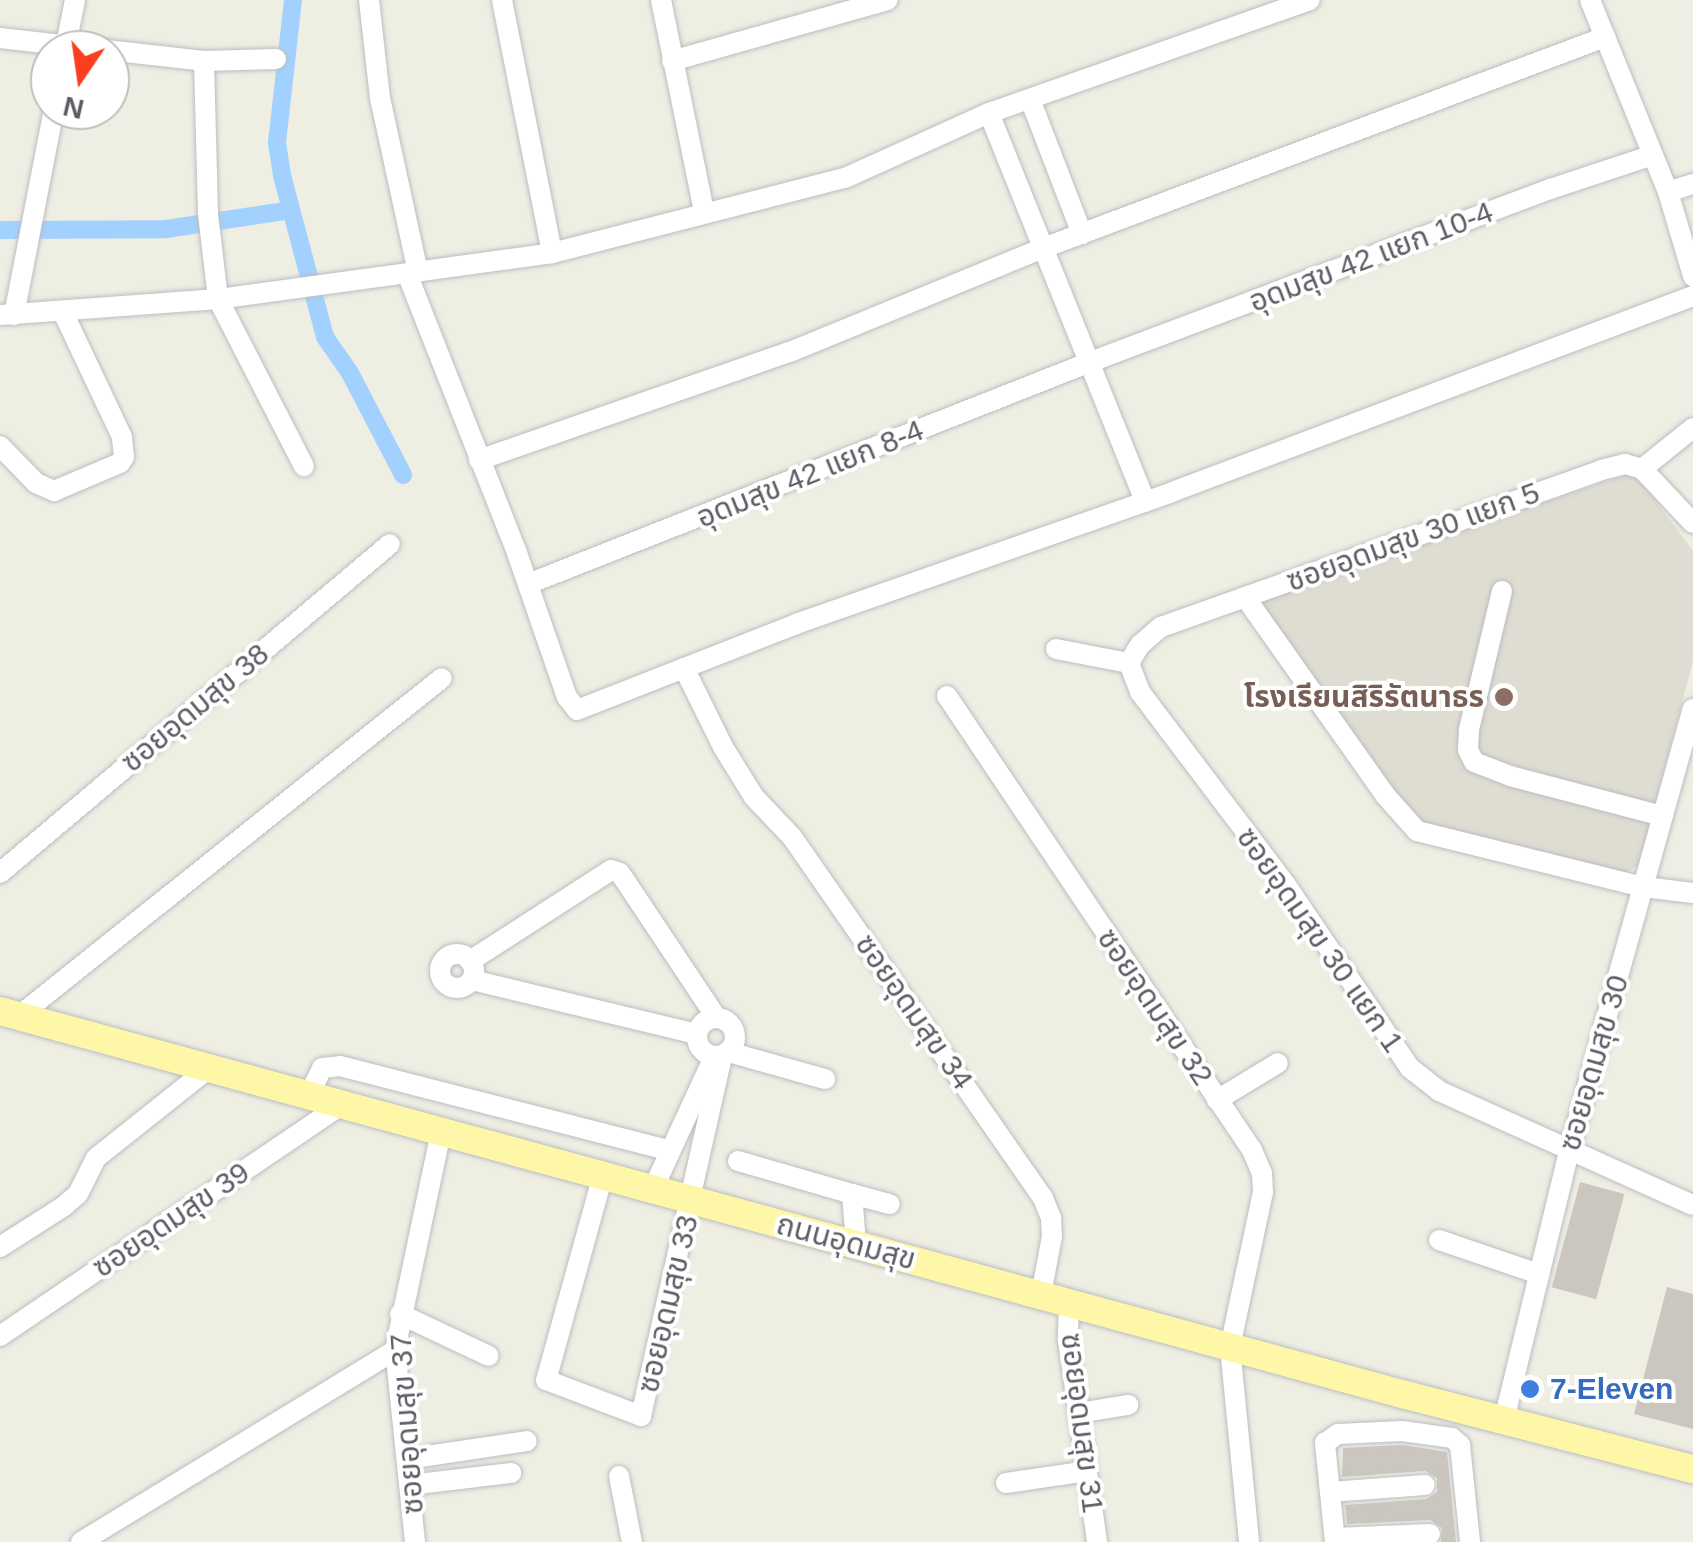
<!DOCTYPE html>
<html>
<head>
<meta charset="utf-8">
<style>
	body { margin:0 }
	#map { position:relative; width:1693px; height:1542px; overflow:hidden; background:#efeee3; font-family:Arial,"Noto Sans Thai",sans-serif }
	div>[style] { position:absolute }
	.education>* { inset:0; background:#dfddd2 }
	.canal>* { height:18px; margin:-9px; padding:0 9px; transform-origin:9px; border-radius:9px; background:#a3d1ff }
	.building>* { inset:0; background:#cbc7c0; transform-origin:0 0 }
	.roads { filter:drop-shadow(0 0 2px #bbbdc3) drop-shadow(0 0 2px #bbbdc3) }
	.minor>* { height:20px; margin:-10px; padding:0 10px; transform-origin:10px; border-radius:10px; background:#fff }
	.minor>.ring { margin:-10px; padding:0; box-sizing:content-box; background:none; border:20px solid #fff; border-radius:50% }
	.major>* { height:28px; margin:-14px; padding:0 14px; transform-origin:14px; border-radius:14px; background:#fff7a8 }
	.dots>* { width:28px; height:28px; translate:-50% -50%; box-sizing:border-box; border:5px solid #fff; border-radius:50% }
	span { translate:-50% -50%; white-space:nowrap; text-align:center; line-height:1.15; -webkit-text-stroke:8px #fff; paint-order:stroke }
	.street-label { font-size:30px; color:#5b5f65 }
	.education-label { font-size:30px; color:#785e54; font-weight:700 }
	.right { translate:-100% -50%; text-align:right }
	.shop-label { font-size:30px; color:#366cbe; font-weight:700 }
	.left { translate:0 -50%; text-align:left }
	.north { position:absolute; left:30px; top:30px; width:100px; height:100px; box-sizing:border-box; background:#fff; border:2px solid #bdbfc1; border-radius:50%; rotate:193deg; font-size:28px; font-weight:700; line-height:40px; text-align:center; color:#5b5f65 }
	.north::after { content:''; display:block; margin:auto; width:35px; height:45px; background:#fb3e1d; clip-path:polygon(50% 0,100% 100%,50% 72%,0 100%) }
</style>
</head>
<body>
<div id="map">
	<div class="education">
		<div style="clip-path:polygon(1634px 472px,1693px 551px,1693px 661px,1639px 864px,1626px 874px,1418px 825px,1260px 605px,1265px 597px)"></div>
	</div>
	<div class="canal">
		<div style="left:293px;top:0;width:144px;rotate:96.4deg"></div>
		<div style="left:277px;top:143px;width:36px;rotate:81deg"></div>
		<div style="left:283px;top:179px;width:163px;rotate:75.1deg"></div>
		<div style="left:325px;top:337px;width:44px;rotate:55.2deg"></div>
		<div style="left:350px;top:373px;width:115px;rotate:62.5deg"></div>
		<div style="left:0;top:230px;width:166px;rotate:-0.3deg"></div>
		<div style="left:166px;top:229px;width:126px;rotate:-8.6deg"></div>
	</div>
	<div class="building">
		<div style="left:1580px;top:1182px;width:46px;height:109px;rotate:15deg"></div>
		<div style="clip-path:polygon(1667px 1287px,1693px 1294px,1693px 1429px,1634px 1414px)"></div>
		<div style="clip-path:polygon(1403px 1445px,1447px 1452px,1456px 1542px,1441px 1542px,1442px 1528px,1430px 1520px,1347px 1524px,1345px 1505px,1426px 1499px,1437px 1492px,1437px 1478px,1425px 1471px,1342px 1477px,1343px 1448px)"></div>
	</div>
	<div class="roads">
		<div class="minor">
			<div style="left:369px;top:0;width:99px;rotate:83.6deg"></div>
			<div style="left:380px;top:98px;width:178px;rotate:77.7deg"></div>
			<div style="left:502px;top:0;width:258px;rotate:78.8deg"></div>
			<div style="left:661px;top:0;width:216px;rotate:78.5deg"></div>
			<div style="left:1590px;top:0;width:207px;rotate:67.9deg"></div>
			<div style="left:1668px;top:192px;width:88px;rotate:73.4deg"></div>
			<div style="left:0;top:38px;width:205px;rotate:6.4deg"></div>
			<div style="left:204px;top:61px;width:72px;rotate:-1.6deg"></div>
			<div style="left:65px;top:50px;width:51px;rotate:-78.7deg"></div>
			<div style="left:204px;top:61px;width:153px;rotate:88.5deg"></div>
			<div style="left:208px;top:214px;width:86px;rotate:83.3deg"></div>
			<div style="left:218px;top:299px;width:188px;rotate:62.8deg"></div>
			<div style="left:672px;top:61px;width:224px;rotate:-15.8deg"></div>
			<div style="left:1030px;top:99px;width:145px;rotate:68.9deg"></div>
			<div style="left:989px;top:113px;width:419px;rotate:68.1deg"></div>
			<div style="left:1668px;top:192px;width:26px;rotate:-18deg"></div>
			<div style="left:408px;top:276px;width:298px;rotate:68.5deg"></div>
			<div style="left:517px;top:553px;width:152px;rotate:70.9deg"></div>
			<div style="left:567px;top:697px;width:16px;rotate:52deg"></div>
			<div style="left:577px;top:710px;width:235px;rotate:-21.4deg"></div>
			<div style="left:796px;top:624px;width:398px;rotate:-19.3deg"></div>
			<div style="left:1172px;top:492px;width:557px;rotate:-20.62deg"></div>
			<div style="left:0;top:315px;width:219px;rotate:-4.2deg"></div>
			<div style="left:218px;top:299px;width:337px;rotate:-7.8deg"></div>
			<div style="left:552px;top:253px;width:302px;rotate:-14.4deg"></div>
			<div style="left:845px;top:178px;width:158px;rotate:-24.3deg"></div>
			<div style="left:989px;top:113px;width:340px;rotate:-19.4deg"></div>
			<div style="left:14px;top:315px;width:209px;rotate:-79deg"></div>
			<div style="left:0;top:446px;width:52px;rotate:45.8deg"></div>
			<div style="left:36px;top:483px;width:20px;rotate:24deg"></div>
			<div style="left:54px;top:491px;width:72px;rotate:-23deg"></div>
			<div style="left:120px;top:463px;width:7px;rotate:-56deg"></div>
			<div style="left:124px;top:457px;width:20px;rotate:-96deg"></div>
			<div style="left:122px;top:437px;width:138px;rotate:-115.3deg"></div>
			<div style="left:479px;top:460px;width:329px;rotate:-19.2deg"></div>
			<div style="left:790px;top:352px;width:271px;rotate:-22.3deg"></div>
			<div style="left:1041px;top:249px;width:603px;rotate:-20.6deg"></div>
			<div style="left:1642px;top:469px;width:65px;rotate:-38.8deg"></div>
			<div style="left:528px;top:584px;width:604px;rotate:-21.55deg"></div>
			<div style="left:1090px;top:362px;width:491px;rotate:-20.6deg"></div>
			<div style="left:1550px;top:189px;width:108px;rotate:-18.3deg"></div>
			<div style="left:1502px;top:591px;width:143px;rotate:103.4deg"></div>
			<div style="left:1469px;top:730px;width:20px;rotate:93deg"></div>
			<div style="left:1468px;top:750px;width:13px;rotate:63deg"></div>
			<div style="left:1474px;top:762px;width:39px;rotate:21deg"></div>
			<div style="left:1510px;top:776px;width:158px;rotate:14.7deg"></div>
			<div style="left:1245px;top:597px;width:242px;rotate:54.7deg"></div>
			<div style="left:1385px;top:795px;width:48px;rotate:48.4deg"></div>
			<div style="left:1417px;top:831px;width:234px;rotate:13.9deg"></div>
			<div style="left:1644px;top:887px;width:49px;rotate:7deg"></div>
			<div style="left:1056px;top:649px;width:74px;rotate:10.9deg"></div>
			<div style="left:1129px;top:663px;width:31px;rotate:69deg"></div>
			<div style="left:1140px;top:692px;width:242px;rotate:52.9deg"></div>
			<div style="left:1286px;top:885px;width:221px;rotate:55.9deg"></div>
			<div style="left:1410px;top:1068px;width:37px;rotate:38deg"></div>
			<div style="left:1439px;top:1091px;width:278px;rotate:24.2deg"></div>
			<div style="left:1129px;top:663px;width:21px;rotate:-59deg"></div>
			<div style="left:1140px;top:645px;width:28px;rotate:-41deg"></div>
			<div style="left:1161px;top:627px;width:467px;rotate:-19.6deg"></div>
			<div style="left:1601px;top:470px;width:25px;rotate:-14deg"></div>
			<div style="left:1625px;top:464px;width:18px;rotate:16deg"></div>
			<div style="left:1642px;top:469px;width:74px;rotate:46.6deg"></div>
			<div style="left:684px;top:668px;width:88px;rotate:63.7deg"></div>
			<div style="left:723px;top:747px;width:59px;rotate:58.2deg"></div>
			<div style="left:754px;top:797px;width:55px;rotate:46.5deg"></div>
			<div style="left:792px;top:837px;width:440px;rotate:55.2deg"></div>
			<div style="left:1043px;top:1198px;width:22px;rotate:68deg"></div>
			<div style="left:1051px;top:1218px;width:18px;rotate:87deg"></div>
			<div style="left:1052px;top:1236px;width:60px;rotate:100.6deg"></div>
			<div style="left:947px;top:696px;width:547px;rotate:56.11deg"></div>
			<div style="left:1252px;top:1150px;width:25px;rotate:67deg"></div>
			<div style="left:1262px;top:1173px;width:19px;rotate:87deg"></div>
			<div style="left:1263px;top:1192px;width:158px;rotate:102deg"></div>
			<div style="left:1230px;top:1347px;width:196px;rotate:84.4deg"></div>
			<div style="left:0;top:873px;width:510px;rotate:-40.15deg"></div>
			<div class="ring" style="left:440px;top:954px;width:14px;height:14px"></div>
			<div style="left:470px;top:961px;width:168px;rotate:-32.8deg"></div>
			<div style="left:611px;top:870px;width:9px;rotate:18deg"></div>
			<div style="left:620px;top:873px;width:173px;rotate:56.3deg"></div>
			<div style="left:472px;top:980px;width:231px;rotate:13.5deg"></div>
			<div style="left:19px;top:1016px;width:541px;rotate:-38.63deg"></div>
			<div class="ring" style="left:697px;top:1018px;width:18px;height:18px"></div>
			<div style="left:729px;top:1052px;width:100px;rotate:15.7deg"></div>
			<div style="left:309px;top:1095px;width:30px;rotate:-64deg"></div>
			<div style="left:322px;top:1068px;width:18px;rotate:-6deg"></div>
			<div style="left:340px;top:1066px;width:341px;rotate:14.4deg"></div>
			<div style="left:1217px;top:1100px;width:71px;rotate:-31.2deg"></div>
			<div style="left:738px;top:1161px;width:119px;rotate:16.1deg"></div>
			<div style="left:852px;top:1194px;width:50px;rotate:85.4deg"></div>
			<div style="left:603px;top:1175px;width:213px;rotate:105.5deg"></div>
			<div style="left:546px;top:1380px;width:102px;rotate:20.8deg"></div>
			<div style="left:641px;top:1416px;width:369px;rotate:-77.3deg"></div>
			<div style="left:653px;top:1189px;width:145px;rotate:-65.2deg"></div>
			<div style="left:852px;top:1194px;width:39px;rotate:15deg"></div>
			<div style="left:1439px;top:1240px;width:106px;rotate:18.8deg"></div>
			<div style="left:0;top:1247px;width:76px;rotate:-32.6deg"></div>
			<div style="left:64px;top:1206px;width:18px;rotate:-41deg"></div>
			<div style="left:78px;top:1194px;width:40px;rotate:-63.4deg"></div>
			<div style="left:96px;top:1158px;width:144px;rotate:-38.5deg"></div>
			<div style="left:1069px;top:1303px;width:37px;rotate:92deg"></div>
			<div style="left:1068px;top:1340px;width:204px;rotate:81.8deg"></div>
			<div style="left:400px;top:1314px;width:98px;rotate:25.3deg"></div>
			<div style="left:0;top:1336px;width:414px;rotate:-34.1deg"></div>
			<div style="left:1078px;top:1413px;width:51px;rotate:-9.1deg"></div>
			<div style="left:1504px;top:1420px;width:276px;rotate:-76.4deg"></div>
			<div style="left:1569px;top:1152px;width:460px;rotate:-74.4deg"></div>
			<div style="left:407px;top:1459px;width:121px;rotate:-8.5deg"></div>
			<div style="left:619px;top:1476px;width:67px;rotate:78.9deg"></div>
			<div style="left:1006px;top:1483px;width:82px;rotate:-8.4deg"></div>
			<div style="left:410px;top:1485px;width:102px;rotate:-6.8deg"></div>
			<div style="left:1330px;top:1492px;width:95px;rotate:-4.2deg"></div>
			<div style="left:1335px;top:1538px;width:95px;rotate:-2.4deg"></div>
			<div style="left:81px;top:1542px;width:368px;rotate:-31.4deg"></div>
			<div style="left:415px;top:1542px;width:193px;rotate:-95.9deg"></div>
			<div style="left:395px;top:1350px;width:224px;rotate:-78.1deg"></div>
			<div style="left:1335px;top:1542px;width:100px;rotate:-95.8deg"></div>
			<div style="left:1325px;top:1443px;width:16px;rotate:-35deg"></div>
			<div style="left:1338px;top:1434px;width:64px;rotate:-2.7deg"></div>
			<div style="left:1402px;top:1431px;width:50px;rotate:8deg"></div>
			<div style="left:1452px;top:1438px;width:11px;rotate:41deg"></div>
			<div style="left:1460px;top:1445px;width:98px;rotate:84.1deg"></div>
		</div>
		<div class="major">
			<div style="left:0;top:1011px;width:1457px;rotate:15.28deg"></div>
			<div style="left:1406px;top:1395px;width:296px;rotate:14.5deg"></div>
		</div>
	</div>
	<div class="dots">
		<div style="left:1504px;top:697px;background:#8d6e63"></div>
		<div style="left:1530px;top:1389px;background:#3f7fe0"></div>
	</div>
	<div class="street-label">
		<span style="left:1371px;top:257px;rotate:-21deg">อุดมสุข 42 แยก 10-4</span>
		<span style="left:810px;top:474px;rotate:-22deg">อุดมสุข 42 แยก 8-4</span>
		<span style="left:1413px;top:537px;rotate:-20deg">ซอยอุดมสุข 30 แยก 5</span>
		<span style="left:195px;top:708px;rotate:-40deg">ซอยอุดมสุข 38</span>
		<span style="left:1320px;top:940px;rotate:55deg">ซอยอุดมสุข 30 แยก 1</span>
		<span style="left:1155px;top:1007px;rotate:56deg">ซอยอุดมสุข 32</span>
		<span style="left:914px;top:1012px;rotate:55deg">ซอยอุดมสุข 34</span>
		<span style="left:1594px;top:1063px;rotate:-74deg">ซอยอุดมสุข 30</span>
		<span style="left:171px;top:1220px;rotate:-34deg">ซอยอุดมสุข 39</span>
		<span style="left:846px;top:1242px;rotate:15deg">ถนนอุดมสุข</span>
		<span style="left:668px;top:1304px;rotate:-77deg">ซอยอุดมสุข 33</span>
		<span style="left:1082px;top:1423px;rotate:83deg">ซอยอุดมสุข 31</span>
		<span style="left:407px;top:1424px;rotate:-94deg">ซอยอุดมสุข 37</span>
	</div>
	<div class="education-label">
		<span class="right" style="left:1484px;top:697px">โรงเรียนสิริรัตนาธร</span>
	</div>
	<div class="shop-label">
		<span class="left" style="left:1550px;top:1389px">7-Eleven</span>
	</div>
	<div class="north">N</div>
</div>
</body>
</html>
